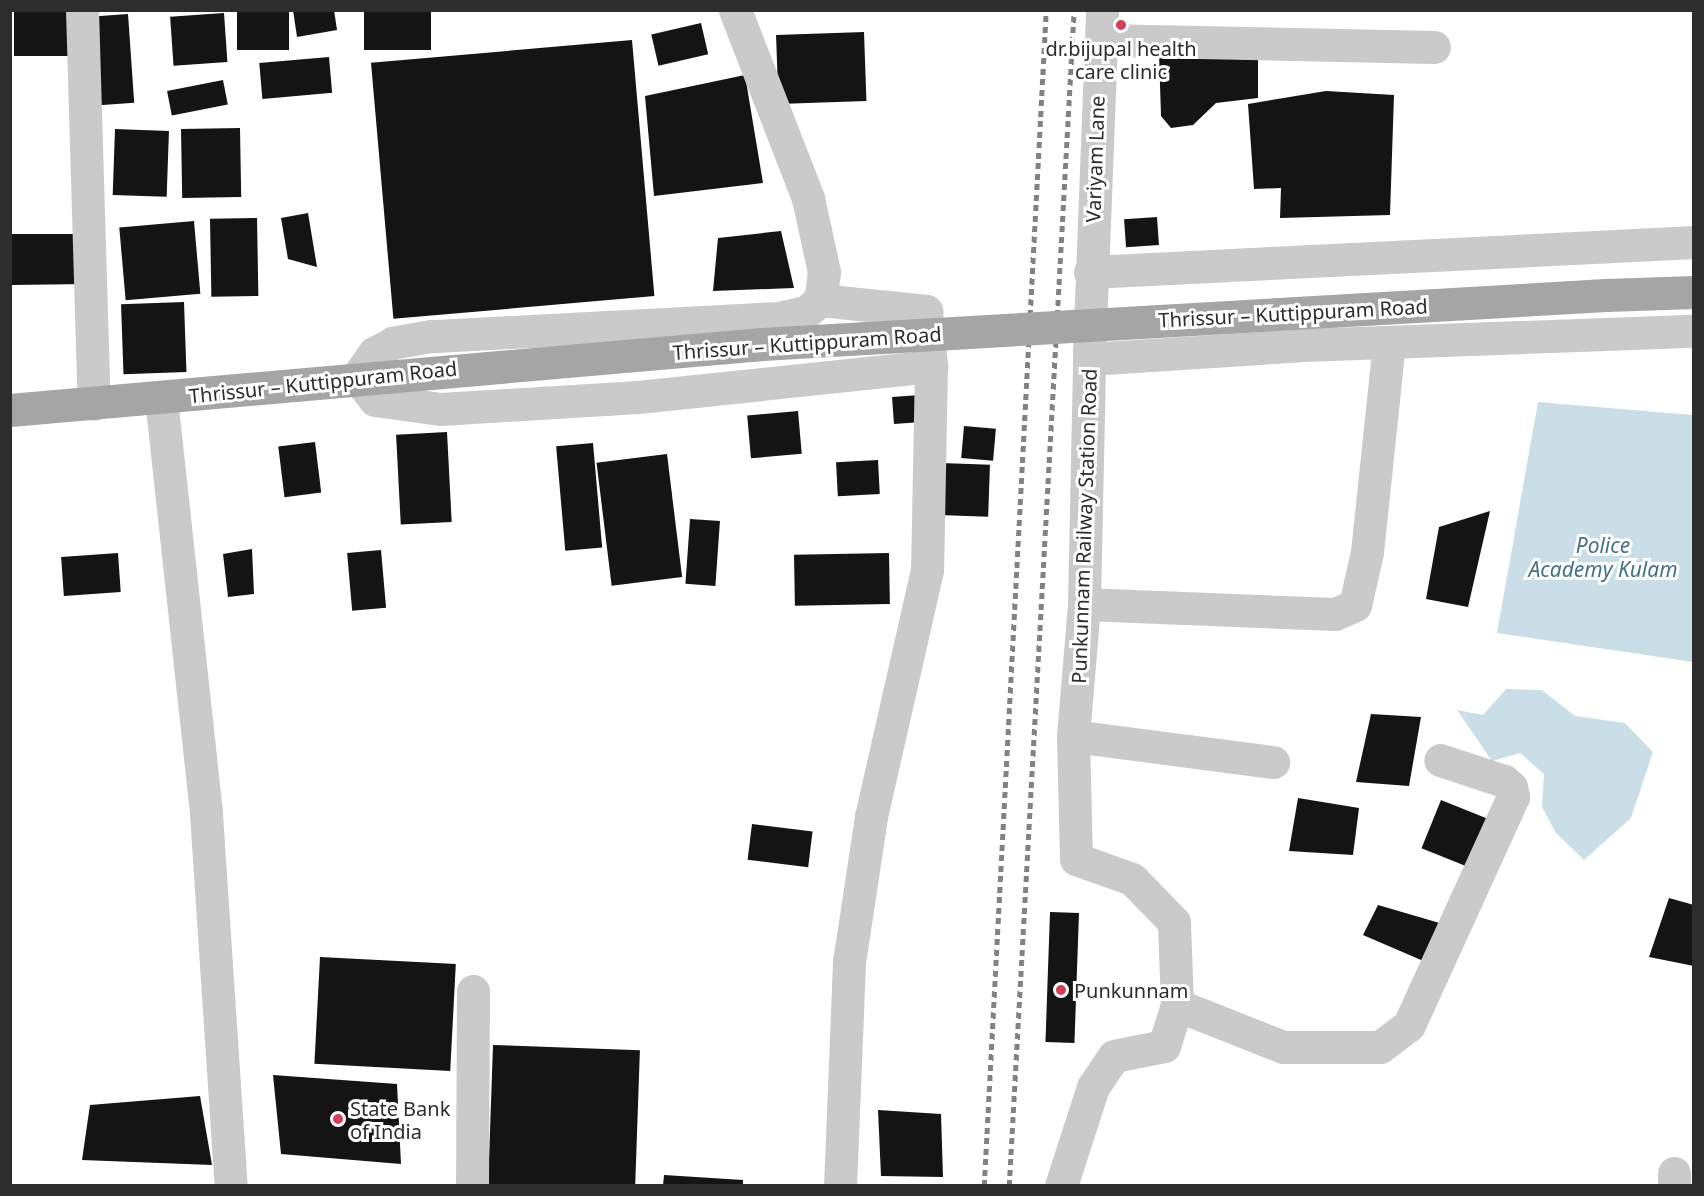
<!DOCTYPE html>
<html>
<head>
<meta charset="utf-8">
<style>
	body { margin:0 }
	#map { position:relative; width:1704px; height:1196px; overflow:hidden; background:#fff; font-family:"Noto Sans",sans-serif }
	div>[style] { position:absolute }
	.water>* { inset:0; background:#c9dee7 }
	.building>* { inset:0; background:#141414; transform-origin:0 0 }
	.street>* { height:33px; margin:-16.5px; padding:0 16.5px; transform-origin:16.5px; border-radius:16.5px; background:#cacaca }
	.primary>* { height:33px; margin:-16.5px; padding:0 16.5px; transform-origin:16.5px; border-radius:16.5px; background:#a5a5a5 }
	.rail>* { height:4.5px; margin-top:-2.25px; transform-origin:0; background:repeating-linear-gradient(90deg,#828282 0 6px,transparent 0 10.5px) }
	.primary-bridge>* { height:33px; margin:-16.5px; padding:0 16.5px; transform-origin:16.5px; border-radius:16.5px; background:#a5a5a5 }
	.dots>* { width:16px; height:16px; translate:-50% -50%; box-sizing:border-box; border:3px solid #fff; border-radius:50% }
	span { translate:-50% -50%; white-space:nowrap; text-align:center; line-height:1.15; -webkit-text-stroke:6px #fff; paint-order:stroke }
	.poi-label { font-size:20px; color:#2d2d2d }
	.left { translate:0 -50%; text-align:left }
	.street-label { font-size:20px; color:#2d2d2d }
	.water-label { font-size:21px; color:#437286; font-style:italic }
	.frame { position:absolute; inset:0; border:12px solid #2d2d2d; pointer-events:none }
</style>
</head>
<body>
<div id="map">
	<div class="water">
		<div style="clip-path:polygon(1538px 402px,1693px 415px,1693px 662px,1497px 633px)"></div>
		<div style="clip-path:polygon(1506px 689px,1542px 690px,1575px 716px,1625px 723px,1653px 752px,1631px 818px,1584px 860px,1556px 833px,1542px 807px,1544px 774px,1520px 753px,1492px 761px,1457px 710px,1483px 715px)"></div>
	</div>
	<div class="building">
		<div style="left:14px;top:10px;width:59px;height:46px"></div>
		<div style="left:237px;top:10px;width:52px;height:40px"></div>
		<div style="clip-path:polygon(293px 10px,334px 10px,337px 30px,297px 37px)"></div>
		<div style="left:364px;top:10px;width:67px;height:40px"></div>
		<div style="left:224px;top:13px;width:49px;height:54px;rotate:86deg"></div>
		<div style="left:128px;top:14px;width:89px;height:35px;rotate:86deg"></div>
		<div style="left:701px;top:23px;width:32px;height:51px;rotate:77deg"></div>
		<div style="left:864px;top:32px;width:69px;height:88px;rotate:88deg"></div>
		<div style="left:632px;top:40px;width:257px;height:262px;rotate:85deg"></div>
		<div style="clip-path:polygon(1159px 53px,1258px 53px,1258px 98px,1216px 103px,1193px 125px,1171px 128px,1161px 116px)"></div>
		<div style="left:329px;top:57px;width:36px;height:70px;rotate:85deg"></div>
		<div style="clip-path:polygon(745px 75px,763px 183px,654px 196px,645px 96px)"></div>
		<div style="left:223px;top:80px;width:25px;height:57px;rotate:79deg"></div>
		<div style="clip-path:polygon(1326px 91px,1394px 95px,1390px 215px,1280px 218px,1281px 188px,1254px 189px,1248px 104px)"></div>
		<div style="left:240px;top:128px;width:69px;height:59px;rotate:89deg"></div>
		<div style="left:115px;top:129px;width:54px;height:66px;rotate:2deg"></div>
		<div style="clip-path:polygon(308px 213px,317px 267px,288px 259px,281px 218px)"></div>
		<div style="left:1157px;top:217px;width:28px;height:33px;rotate:86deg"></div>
		<div style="left:257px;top:218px;width:78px;height:47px;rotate:89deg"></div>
		<div style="left:194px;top:221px;width:73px;height:75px;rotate:85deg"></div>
		<div style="clip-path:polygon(781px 231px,794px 288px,713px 291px,718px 238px)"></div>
		<div style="clip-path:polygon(10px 234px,76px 234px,90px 284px,10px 285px)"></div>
		<div style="left:184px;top:302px;width:70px;height:63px;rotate:88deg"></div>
		<div style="left:920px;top:395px;width:27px;height:28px;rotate:86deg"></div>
		<div style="left:798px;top:411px;width:43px;height:51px;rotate:85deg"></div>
		<div style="left:964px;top:426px;width:32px;height:32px;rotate:5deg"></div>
		<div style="left:447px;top:432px;width:90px;height:51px;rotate:87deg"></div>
		<div style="left:315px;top:442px;width:51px;height:37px;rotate:83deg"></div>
		<div style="left:593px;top:443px;width:105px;height:37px;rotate:85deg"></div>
		<div style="left:667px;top:454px;width:124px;height:71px;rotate:83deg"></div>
		<div style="left:878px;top:460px;width:34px;height:42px;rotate:87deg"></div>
		<div style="left:941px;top:463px;width:49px;height:52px;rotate:2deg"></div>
		<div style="clip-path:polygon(1490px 511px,1468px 607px,1426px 599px,1439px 527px)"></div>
		<div style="left:690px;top:519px;width:30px;height:65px;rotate:4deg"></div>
		<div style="clip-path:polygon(252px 549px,254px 594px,228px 597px,223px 554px)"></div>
		<div style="left:381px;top:550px;width:58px;height:34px;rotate:85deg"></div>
		<div style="left:118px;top:553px;width:39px;height:57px;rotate:86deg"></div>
		<div style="left:889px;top:553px;width:51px;height:95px;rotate:89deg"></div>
		<div style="clip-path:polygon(1371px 714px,1421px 717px,1409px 786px,1356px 782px)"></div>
		<div style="clip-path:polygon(1298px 798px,1359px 808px,1353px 855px,1289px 851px)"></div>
		<div style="left:1441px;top:800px;width:51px;height:52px;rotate:22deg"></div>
		<div style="left:752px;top:824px;width:61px;height:36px;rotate:7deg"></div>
		<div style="clip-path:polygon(1669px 898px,1694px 905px,1694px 966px,1649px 957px)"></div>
		<div style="clip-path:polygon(1378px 905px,1443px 924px,1428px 963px,1363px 935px)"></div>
		<div style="left:1050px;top:912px;width:29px;height:130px;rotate:2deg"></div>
		<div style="left:320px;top:957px;width:136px;height:107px;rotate:3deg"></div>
		<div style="left:493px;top:1045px;width:147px;height:141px;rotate:2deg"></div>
		<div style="clip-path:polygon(273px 1075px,397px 1084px,401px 1164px,281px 1154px)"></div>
		<div style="clip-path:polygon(200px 1096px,212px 1165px,82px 1160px,90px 1105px)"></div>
		<div style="clip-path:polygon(878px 1110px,941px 1114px,943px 1177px,881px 1176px)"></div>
		<div style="clip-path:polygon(664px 1175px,743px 1180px,743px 1186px,663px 1186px)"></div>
	</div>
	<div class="street">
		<div style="left:82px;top:10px;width:394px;rotate:88.3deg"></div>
		<div style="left:735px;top:10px;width:202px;rotate:68.8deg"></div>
		<div style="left:808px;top:198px;width:76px;rotate:77.8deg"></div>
		<div style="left:824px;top:272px;width:28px;rotate:98deg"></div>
		<div style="left:820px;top:300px;width:18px;rotate:139deg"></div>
		<div style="left:806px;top:312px;width:29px;rotate:168deg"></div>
		<div style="left:778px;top:318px;width:347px;rotate:177deg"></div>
		<div style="left:431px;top:336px;width:39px;rotate:170deg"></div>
		<div style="left:393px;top:343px;width:21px;rotate:152deg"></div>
		<div style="left:374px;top:353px;width:29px;rotate:125deg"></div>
		<div style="left:357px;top:377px;width:29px;rotate:52deg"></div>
		<div style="left:375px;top:400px;width:67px;rotate:7.8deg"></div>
		<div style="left:441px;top:409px;width:197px;rotate:-3.5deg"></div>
		<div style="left:638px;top:397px;width:295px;rotate:-6deg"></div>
		<div style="left:1101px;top:40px;width:333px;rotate:1.2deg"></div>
		<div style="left:1090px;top:272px;width:605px;rotate:-2.84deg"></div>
		<div style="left:820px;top:300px;width:107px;rotate:5.9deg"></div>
		<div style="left:926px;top:311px;width:55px;rotate:84.8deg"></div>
		<div style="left:931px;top:366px;width:204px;rotate:91.1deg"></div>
		<div style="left:927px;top:570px;width:253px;rotate:102.8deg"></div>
		<div style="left:871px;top:817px;width:148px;rotate:98.6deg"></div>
		<div style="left:849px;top:963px;width:223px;rotate:92.3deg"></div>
		<div style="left:1089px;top:353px;width:343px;rotate:-87.8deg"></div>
		<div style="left:161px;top:398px;width:418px;rotate:83.8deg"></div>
		<div style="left:206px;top:814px;width:373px;rotate:86.2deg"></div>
		<div style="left:1084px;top:604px;width:251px;rotate:2.3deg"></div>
		<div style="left:1335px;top:614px;width:22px;rotate:-24deg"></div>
		<div style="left:1355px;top:605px;width:54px;rotate:-77.2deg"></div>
		<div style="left:1367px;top:552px;width:209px;rotate:-84deg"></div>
		<div style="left:1073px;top:736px;width:202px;rotate:7.4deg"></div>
		<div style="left:1177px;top:1005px;width:114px;rotate:21.6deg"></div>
		<div style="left:1283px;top:1047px;width:97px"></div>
		<div style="left:1380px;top:1047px;width:36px;rotate:-37deg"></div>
		<div style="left:1409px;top:1025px;width:251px;rotate:-65.5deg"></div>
		<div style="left:1513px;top:797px;width:10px;rotate:-101deg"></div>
		<div style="left:1511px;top:787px;width:9px;rotate:-139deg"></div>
		<div style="left:1504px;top:781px;width:67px;rotate:-161.8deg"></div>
		<div style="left:1674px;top:1173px;width:13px;rotate:90deg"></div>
		<div style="left:472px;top:1186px;width:195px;rotate:-89.7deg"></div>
		<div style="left:1061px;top:1186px;width:104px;rotate:-72.1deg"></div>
		<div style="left:1093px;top:1087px;width:37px;rotate:-56deg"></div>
		<div style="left:1114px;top:1056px;width:51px;rotate:-11.3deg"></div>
		<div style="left:1164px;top:1046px;width:43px;rotate:-72.4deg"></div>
		<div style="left:1177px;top:1005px;width:83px;rotate:-92.1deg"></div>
		<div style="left:1174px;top:922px;width:60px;rotate:-134.3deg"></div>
		<div style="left:1132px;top:879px;width:59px;rotate:-160.3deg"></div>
		<div style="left:1076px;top:859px;width:123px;rotate:-91.4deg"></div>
		<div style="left:1073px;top:736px;width:132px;rotate:-85.2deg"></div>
		<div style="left:1084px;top:604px;width:245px;rotate:-88.8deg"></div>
		<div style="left:1089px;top:359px;width:215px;rotate:-3.7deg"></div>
		<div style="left:1304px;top:345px;width:390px;rotate:-2.1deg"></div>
	</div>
	<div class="primary">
		<div style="left:1606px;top:295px;width:88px;rotate:-2deg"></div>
		<div style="left:10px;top:410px;width:755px;rotate:-5.02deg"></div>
	</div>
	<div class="rail">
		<div style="left:984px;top:1186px;width:1178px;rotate:-86.98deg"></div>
		<div style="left:1009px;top:1186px;width:1178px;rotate:-86.84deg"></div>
	</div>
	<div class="primary-bridge">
		<div style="left:762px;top:344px;width:845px;rotate:-3.32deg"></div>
	</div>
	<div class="dots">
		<div style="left:1121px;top:25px;background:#d33f58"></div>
		<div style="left:1061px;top:990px;background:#d33f58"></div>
		<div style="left:338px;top:1119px;background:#d33f58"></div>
	</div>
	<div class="poi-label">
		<span style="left:1121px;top:60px">dr.bijupal health<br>care clinic</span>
		<span class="left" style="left:1074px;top:990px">Punkunnam</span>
		<span class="left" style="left:350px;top:1120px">State Bank<br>of India</span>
	</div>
	<div class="street-label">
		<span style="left:1095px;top:159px;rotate:-88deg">Variyam Lane</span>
		<span style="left:1293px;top:313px;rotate:-3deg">Thrissur – Kuttippuram Road</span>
		<span style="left:807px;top:343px;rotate:-4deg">Thrissur – Kuttippuram Road</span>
		<span style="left:323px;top:382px;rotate:-6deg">Thrissur – Kuttippuram Road</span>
		<span style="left:1084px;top:526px;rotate:-88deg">Punkunnam Railway Station Road</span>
	</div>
	<div class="water-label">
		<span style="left:1603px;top:557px">Police<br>Academy Kulam</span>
	</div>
	<div class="frame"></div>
</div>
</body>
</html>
